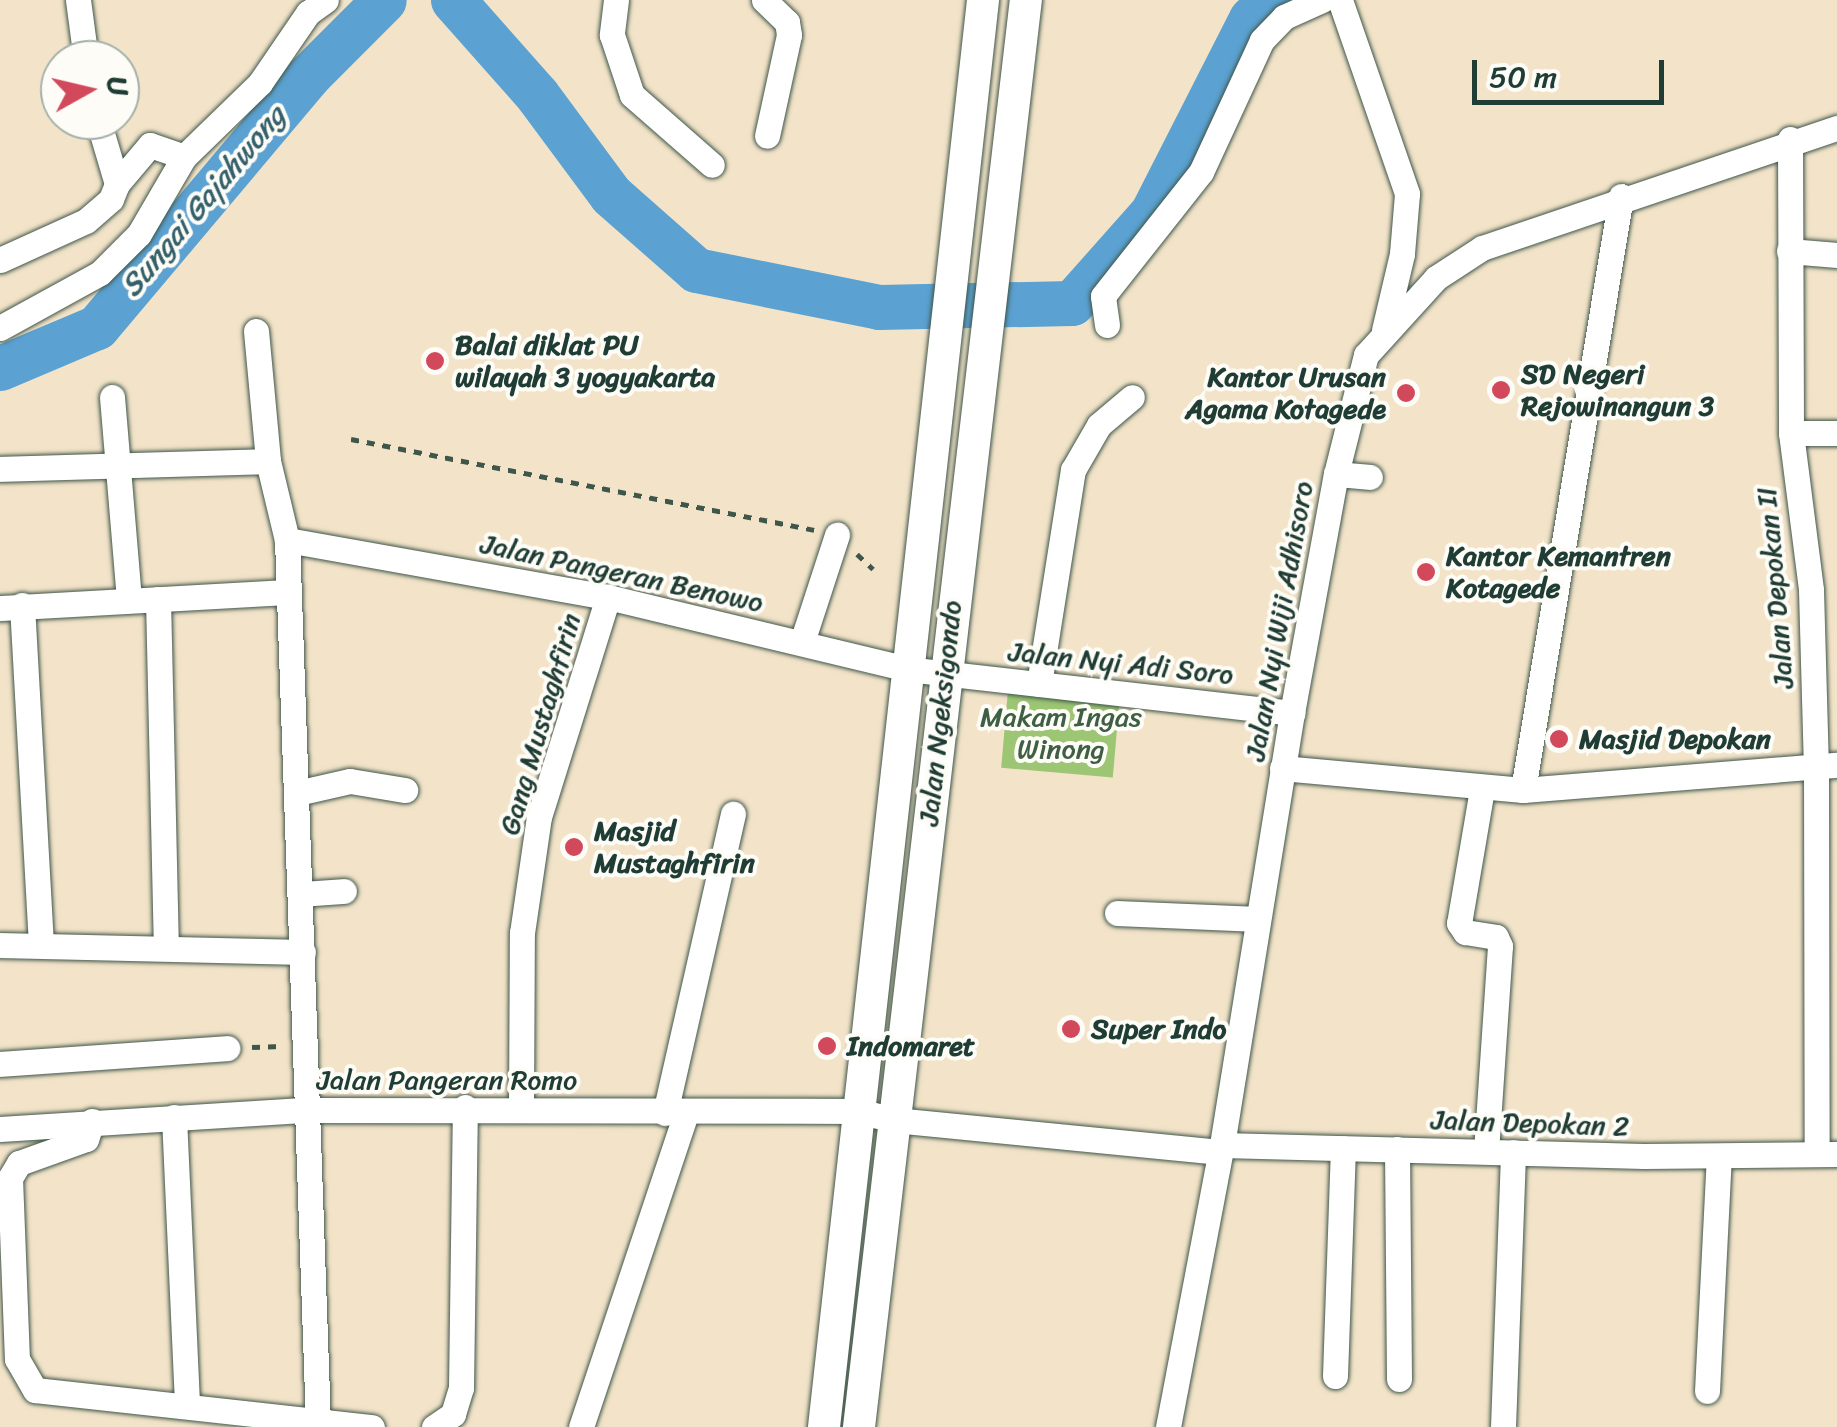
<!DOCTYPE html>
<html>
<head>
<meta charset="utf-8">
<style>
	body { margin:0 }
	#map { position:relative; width:1837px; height:1427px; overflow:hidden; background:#f3e4c9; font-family:Sriracha,sans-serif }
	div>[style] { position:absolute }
	.green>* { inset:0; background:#9cc673; transform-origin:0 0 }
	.river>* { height:45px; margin:-22.5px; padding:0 22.5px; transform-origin:22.5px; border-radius:22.5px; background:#5ba1d1 }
	.path>* { height:5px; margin-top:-2.5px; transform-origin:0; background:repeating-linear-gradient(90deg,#3f564a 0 8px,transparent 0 16px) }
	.roads { filter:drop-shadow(0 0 2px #3f564a) drop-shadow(0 0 2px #3f564a) }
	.minor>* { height:25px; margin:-12.5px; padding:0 12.5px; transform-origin:12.5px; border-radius:12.5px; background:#fff }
	.major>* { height:32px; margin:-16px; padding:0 16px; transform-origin:16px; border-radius:16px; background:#fff }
	.dots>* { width:28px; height:28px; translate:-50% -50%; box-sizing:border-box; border:5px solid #fdfcf7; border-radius:50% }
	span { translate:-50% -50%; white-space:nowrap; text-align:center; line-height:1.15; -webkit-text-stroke:8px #fdfcf7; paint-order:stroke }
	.poi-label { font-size:28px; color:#1f3d34; font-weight:700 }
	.left { translate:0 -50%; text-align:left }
	.right { translate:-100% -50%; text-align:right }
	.street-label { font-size:28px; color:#1f3d34 }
	.park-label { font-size:28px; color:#3e5f44 }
	.water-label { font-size:30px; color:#34606b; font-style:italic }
	.north { position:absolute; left:40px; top:40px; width:100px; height:100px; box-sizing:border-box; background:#fdfcf7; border:2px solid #a4b0a9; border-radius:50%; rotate:82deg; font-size:28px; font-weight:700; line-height:40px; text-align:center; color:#1f3d34 }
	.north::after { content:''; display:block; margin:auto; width:35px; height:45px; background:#d1495b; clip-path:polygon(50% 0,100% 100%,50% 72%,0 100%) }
	.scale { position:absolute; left:1472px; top:60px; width:192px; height:45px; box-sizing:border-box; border:5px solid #1f3d34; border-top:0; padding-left:12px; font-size:30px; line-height:35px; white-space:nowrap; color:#1f3d34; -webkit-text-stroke:8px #fdfcf7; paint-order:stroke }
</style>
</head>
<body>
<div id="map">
	<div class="green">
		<div style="left:1008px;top:690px;width:112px;height:78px;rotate:5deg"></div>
	</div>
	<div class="river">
		<div style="left:453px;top:0;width:127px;rotate:48.5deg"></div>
		<div style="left:537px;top:95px;width:124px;rotate:53.5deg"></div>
		<div style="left:611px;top:195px;width:113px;rotate:41.4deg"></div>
		<div style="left:696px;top:270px;width:187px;rotate:11.4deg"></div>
		<div style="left:879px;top:307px;width:193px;rotate:-1.2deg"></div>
		<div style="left:1072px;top:303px;width:120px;rotate:-48.4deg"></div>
		<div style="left:1152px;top:213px;width:218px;rotate:-63deg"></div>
		<div style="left:1251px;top:19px;width:27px;rotate:-45deg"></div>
		<div style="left:0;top:368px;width:105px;rotate:-22.9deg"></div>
		<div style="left:97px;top:327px;width:328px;rotate:-49.9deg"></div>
		<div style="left:308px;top:76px;width:107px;rotate:-45deg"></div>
	</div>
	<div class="path">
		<div style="left:351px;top:439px;width:472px;rotate:11.1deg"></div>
		<div style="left:857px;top:554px;width:22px;rotate:43deg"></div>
		<div style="left:252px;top:1047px;width:29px;rotate:-2deg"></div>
	</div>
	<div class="roads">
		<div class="minor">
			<div style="left:78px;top:0;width:61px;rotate:82.4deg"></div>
			<div style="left:616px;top:0;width:35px;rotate:97deg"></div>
			<div style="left:612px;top:35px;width:63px;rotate:71.6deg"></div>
			<div style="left:632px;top:95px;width:106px;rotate:41.2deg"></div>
			<div style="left:764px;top:0;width:32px;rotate:44deg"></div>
			<div style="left:787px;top:22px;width:13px;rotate:81deg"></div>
			<div style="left:789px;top:35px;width:103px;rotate:102.3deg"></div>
			<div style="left:1340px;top:0;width:205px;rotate:70.9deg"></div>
			<div style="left:1407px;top:194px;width:60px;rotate:94.8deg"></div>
			<div style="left:1402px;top:254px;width:78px;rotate:103.3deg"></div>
			<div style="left:98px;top:120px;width:67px;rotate:73.5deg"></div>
			<div style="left:117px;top:184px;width:51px;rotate:-49.8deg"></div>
			<div style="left:150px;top:145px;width:36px;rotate:19deg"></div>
			<div style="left:184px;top:157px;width:106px;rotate:-44.2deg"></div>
			<div style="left:260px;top:83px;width:85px;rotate:-55.6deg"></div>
			<div style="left:308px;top:13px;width:22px;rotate:-36deg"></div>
			<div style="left:1790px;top:139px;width:294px;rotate:89.8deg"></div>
			<div style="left:1791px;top:433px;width:158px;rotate:82.7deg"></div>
			<div style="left:1811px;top:590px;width:177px;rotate:88.4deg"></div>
			<div style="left:1816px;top:767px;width:386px;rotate:89.9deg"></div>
			<div style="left:1789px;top:251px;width:48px;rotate:4.8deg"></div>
			<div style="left:0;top:260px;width:94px;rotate:-24.4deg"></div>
			<div style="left:86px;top:221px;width:33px;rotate:-41deg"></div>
			<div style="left:111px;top:199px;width:16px;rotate:-68deg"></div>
			<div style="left:1107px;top:325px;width:29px;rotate:-98deg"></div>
			<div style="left:1103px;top:296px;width:158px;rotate:-51.7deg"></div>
			<div style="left:1201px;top:172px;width:145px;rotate:-65.2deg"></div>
			<div style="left:1262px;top:40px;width:32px;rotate:-46deg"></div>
			<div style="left:1284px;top:17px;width:42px;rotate:-24.1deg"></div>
			<div style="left:0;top:328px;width:114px;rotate:-28.8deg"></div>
			<div style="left:100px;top:273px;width:55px;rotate:-45deg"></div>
			<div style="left:139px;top:234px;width:89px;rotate:-59.7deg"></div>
			<div style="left:256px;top:331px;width:131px;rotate:84.7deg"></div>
			<div style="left:268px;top:461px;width:81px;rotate:76.5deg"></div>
			<div style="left:287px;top:540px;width:885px;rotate:87.99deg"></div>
			<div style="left:112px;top:397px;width:204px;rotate:85.2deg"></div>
			<div style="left:1791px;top:433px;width:46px"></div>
			<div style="left:0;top:469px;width:268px;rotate:-1.7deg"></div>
			<div style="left:1336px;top:474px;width:34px;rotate:5deg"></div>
			<div style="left:287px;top:540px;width:326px;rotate:10.1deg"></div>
			<div style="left:608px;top:597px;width:308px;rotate:13.5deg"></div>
			<div style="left:907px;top:669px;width:388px;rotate:6.5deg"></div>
			<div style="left:158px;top:599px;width:345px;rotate:88.7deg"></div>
			<div style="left:22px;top:605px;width:340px;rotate:86.8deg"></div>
			<div style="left:0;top:608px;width:288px;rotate:-3.2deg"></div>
			<div style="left:802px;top:642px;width:113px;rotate:-71.9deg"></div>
			<div style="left:1039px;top:684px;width:217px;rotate:-81deg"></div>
			<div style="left:1073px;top:470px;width:52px;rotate:-60deg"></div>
			<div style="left:1099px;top:425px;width:43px;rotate:-40.3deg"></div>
			<div style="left:1282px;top:768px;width:242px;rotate:5.2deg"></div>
			<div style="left:1523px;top:790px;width:315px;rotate:-4.6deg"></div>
			<div style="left:1482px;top:789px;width:136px;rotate:99.7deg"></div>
			<div style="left:1459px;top:923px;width:11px;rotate:56deg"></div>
			<div style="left:1465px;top:932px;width:31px;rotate:9deg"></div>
			<div style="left:1496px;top:937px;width:10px;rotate:66deg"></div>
			<div style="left:1500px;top:946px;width:205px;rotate:93.9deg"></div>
			<div style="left:1523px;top:790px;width:602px;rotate:-80.63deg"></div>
			<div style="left:297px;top:793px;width:54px;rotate:-12.8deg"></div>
			<div style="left:350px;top:781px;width:56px;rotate:9.3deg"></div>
			<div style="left:301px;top:894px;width:43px;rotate:-4deg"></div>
			<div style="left:1117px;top:913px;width:141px;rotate:2.4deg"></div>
			<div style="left:0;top:945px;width:303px;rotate:1.3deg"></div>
			<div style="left:0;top:1064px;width:228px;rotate:-4deg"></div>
			<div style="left:521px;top:1106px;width:173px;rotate:-89.7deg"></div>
			<div style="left:522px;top:933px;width:117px;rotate:-81.7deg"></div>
			<div style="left:539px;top:817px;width:231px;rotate:-72.6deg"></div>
			<div style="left:665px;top:1113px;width:307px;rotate:-77.2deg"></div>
			<div style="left:174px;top:1117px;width:287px;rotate:87.4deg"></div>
			<div style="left:92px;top:1121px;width:19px;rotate:108deg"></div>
			<div style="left:86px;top:1139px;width:71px;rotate:160.3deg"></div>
			<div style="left:19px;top:1163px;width:17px;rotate:121deg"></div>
			<div style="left:10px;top:1178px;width:181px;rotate:87.8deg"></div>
			<div style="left:17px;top:1359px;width:36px;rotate:60deg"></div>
			<div style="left:35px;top:1390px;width:339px;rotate:6.3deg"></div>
			<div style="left:0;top:1129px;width:307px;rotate:-3.6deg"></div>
			<div style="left:306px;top:1110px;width:552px;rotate:0.1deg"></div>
			<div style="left:858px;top:1111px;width:37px;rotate:14deg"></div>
			<div style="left:894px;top:1120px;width:328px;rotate:5.6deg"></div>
			<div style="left:1222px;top:1145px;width:422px;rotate:1.5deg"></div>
			<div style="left:1644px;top:1156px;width:193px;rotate:-0.6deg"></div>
			<div style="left:1397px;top:1149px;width:230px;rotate:89.5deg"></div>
			<div style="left:1335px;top:1376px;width:228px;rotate:-88deg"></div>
			<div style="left:1707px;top:1391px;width:235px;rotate:-87.1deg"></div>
			<div style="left:434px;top:1427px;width:23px;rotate:-34deg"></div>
			<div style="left:453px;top:1414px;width:27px;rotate:-73deg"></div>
			<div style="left:461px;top:1388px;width:281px;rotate:-89.2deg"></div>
			<div style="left:581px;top:1427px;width:330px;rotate:-71.5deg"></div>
			<div style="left:1168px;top:1427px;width:287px;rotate:-79.2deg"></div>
			<div style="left:1222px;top:1145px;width:438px;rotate:-80.8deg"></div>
			<div style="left:1292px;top:713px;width:243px;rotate:-79.6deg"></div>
			<div style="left:1336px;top:474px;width:123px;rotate:-75.9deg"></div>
			<div style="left:1366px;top:355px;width:104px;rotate:-47.7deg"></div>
			<div style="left:1436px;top:278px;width:55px;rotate:-33.1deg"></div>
			<div style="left:1482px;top:248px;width:375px;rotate:-18.7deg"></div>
			<div style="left:1503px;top:1427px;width:275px;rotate:-87.9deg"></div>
		</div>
		<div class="major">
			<div style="left:824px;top:1427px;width:1436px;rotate:-83.64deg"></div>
			<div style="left:859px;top:1427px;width:1437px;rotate:-83.33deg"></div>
		</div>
	</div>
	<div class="dots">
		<div style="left:435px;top:361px;background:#d1495b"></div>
		<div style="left:1501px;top:390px;background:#d1495b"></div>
		<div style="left:1406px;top:393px;background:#d1495b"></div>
		<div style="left:1426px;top:572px;background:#d1495b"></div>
		<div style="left:1559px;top:739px;background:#d1495b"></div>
		<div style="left:574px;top:847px;background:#d1495b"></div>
		<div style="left:1071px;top:1029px;background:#d1495b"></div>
		<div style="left:827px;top:1046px;background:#d1495b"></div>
	</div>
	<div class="poi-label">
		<span class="left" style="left:455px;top:361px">Balai diklat PU<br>wilayah 3 yogyakarta</span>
		<span class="left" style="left:1521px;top:390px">SD Negeri<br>Rejowinangun 3</span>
		<span class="right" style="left:1386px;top:393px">Kantor Urusan<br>Agama Kotagede</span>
		<span class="left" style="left:1446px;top:572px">Kantor Kemantren<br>Kotagede</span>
		<span class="left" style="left:1579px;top:739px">Masjid Depokan</span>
		<span class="left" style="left:594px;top:847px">Masjid<br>Mustaghfirin</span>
		<span class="left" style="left:1091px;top:1029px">Super Indo</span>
		<span class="left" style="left:847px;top:1046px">Indomaret</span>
	</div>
	<div class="street-label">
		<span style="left:622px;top:573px;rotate:12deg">Jalan Pangeran Benowo</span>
		<span style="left:1775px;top:588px;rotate:-95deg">Jalan Depokan II</span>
		<span style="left:1279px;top:621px;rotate:-80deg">Jalan Nyi Wiji Adhisoro</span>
		<span style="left:1121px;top:663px;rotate:6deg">Jalan Nyi Adi Soro</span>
		<span style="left:940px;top:713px;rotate:-84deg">Jalan Ngeksigondo</span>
		<span style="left:540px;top:724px;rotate:-74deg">Gang Mustaghfirin</span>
		<span style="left:447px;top:1080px">Jalan Pangeran Romo</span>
		<span style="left:1530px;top:1123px;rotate:2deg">Jalan Depokan 2</span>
	</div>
	<div class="park-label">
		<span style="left:1061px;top:733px">Makam Ingas<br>Winong</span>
	</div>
	<div class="water-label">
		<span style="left:203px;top:201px;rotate:-50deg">Sungai Gajahwong</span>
	</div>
	<div class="north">U</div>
	<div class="scale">50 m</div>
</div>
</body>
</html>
